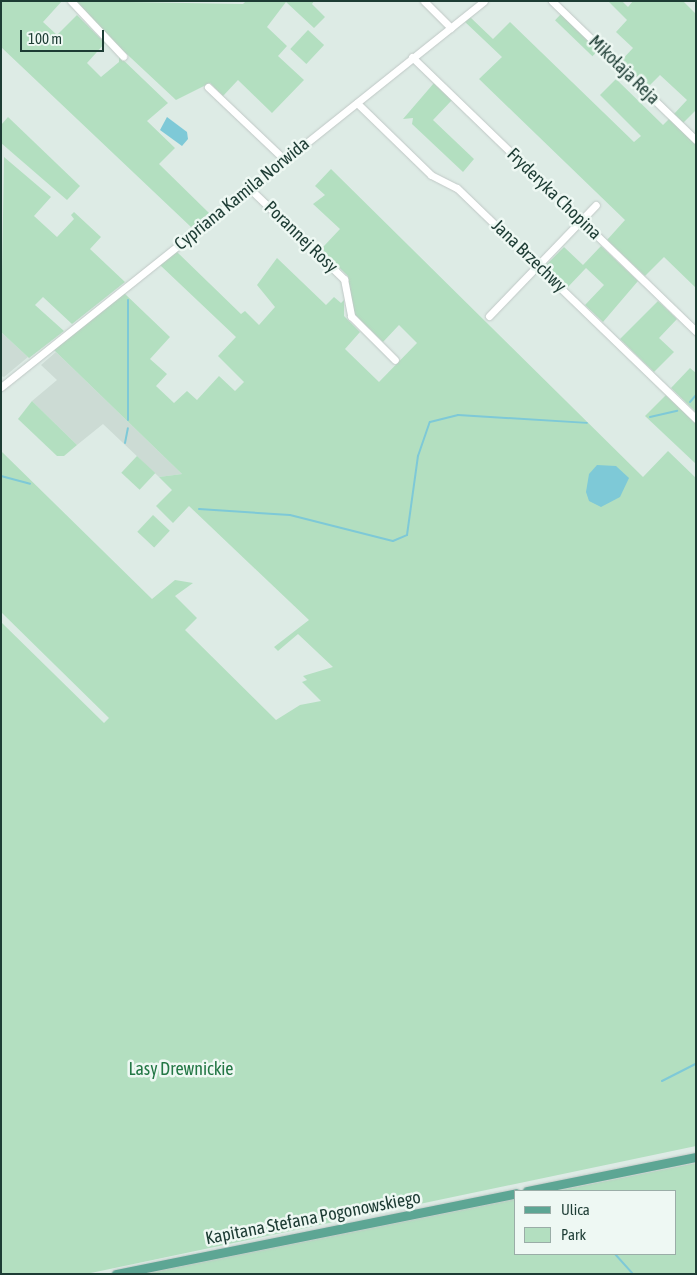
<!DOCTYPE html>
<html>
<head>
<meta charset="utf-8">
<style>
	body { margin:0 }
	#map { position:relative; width:697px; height:1275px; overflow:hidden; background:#ddebe5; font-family:"Asap Condensed",sans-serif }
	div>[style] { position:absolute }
	.built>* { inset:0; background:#ccdbd4 }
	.green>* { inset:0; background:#b3dfc0; transform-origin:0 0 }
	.water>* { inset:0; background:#7ec9d7 }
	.stream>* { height:2px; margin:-1px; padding:0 1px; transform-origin:1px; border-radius:1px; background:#7ec9d7 }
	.roads { filter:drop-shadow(0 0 1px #c0c8c6) drop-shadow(0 0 1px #c0c8c6) }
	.minor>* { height:7px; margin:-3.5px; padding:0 3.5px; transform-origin:3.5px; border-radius:3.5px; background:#fff }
	.major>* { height:9px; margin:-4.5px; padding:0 4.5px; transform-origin:4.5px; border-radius:4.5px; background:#5da694 }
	span { translate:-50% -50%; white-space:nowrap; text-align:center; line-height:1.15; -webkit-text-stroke:5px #eef8f3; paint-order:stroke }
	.street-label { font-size:18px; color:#1d3c34 }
	.park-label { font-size:18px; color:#237745 }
	.frame { position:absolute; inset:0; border:2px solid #1d3c34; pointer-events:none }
	.legend { position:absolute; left:514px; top:1190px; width:162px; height:65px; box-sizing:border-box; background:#eef8f3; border:1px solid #9aada7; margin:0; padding:6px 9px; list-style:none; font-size:15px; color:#1d3c34 }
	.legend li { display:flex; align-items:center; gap:10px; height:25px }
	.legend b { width:25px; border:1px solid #9aada7 }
	.scale { position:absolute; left:20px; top:30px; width:84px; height:22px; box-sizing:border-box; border:2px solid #1d3c34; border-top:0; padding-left:6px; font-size:15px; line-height:18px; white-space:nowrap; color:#1d3c34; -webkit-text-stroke:4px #eef8f3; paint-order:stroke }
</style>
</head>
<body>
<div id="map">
	<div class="built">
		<div style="clip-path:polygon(1px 332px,28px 357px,4px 377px,1px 376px)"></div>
		<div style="clip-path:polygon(56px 352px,182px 474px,159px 477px,103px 424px,77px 445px,32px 401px,57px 380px,41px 365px)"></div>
	</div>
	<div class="green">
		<div style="clip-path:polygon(1px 1px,62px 1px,43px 22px,57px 35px,77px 15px,105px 43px,87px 63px,101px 77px,119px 62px,119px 56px,168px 103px,147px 121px,175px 148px,159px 164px,209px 213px,191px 227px,1px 47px)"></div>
		<div style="clip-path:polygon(70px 1px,243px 4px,246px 1px,314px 1px,312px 4px,325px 17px,314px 28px,286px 2px,267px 27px,287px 46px,278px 56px,304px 80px,272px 113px,238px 80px,223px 96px,210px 83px,176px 100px)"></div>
		<div style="clip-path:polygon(608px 1px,622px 1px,628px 7px,633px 1px,683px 1px,696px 14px,696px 110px,682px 124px,673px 115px,687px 100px,660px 75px,646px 89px,619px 63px,633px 48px,616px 32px,627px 20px)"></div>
		<div style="left:562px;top:13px;width:52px;height:10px;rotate:44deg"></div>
		<div style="clip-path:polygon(470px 17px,493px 39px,510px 22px,634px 142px,641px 136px,600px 95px,616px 79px,663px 125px,670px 118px,696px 143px,696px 288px,664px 257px,645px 276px,607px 240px,625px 220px,479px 79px,502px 57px,464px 21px)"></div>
		<div style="left:308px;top:30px;width:22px;height:26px;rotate:43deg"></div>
		<div style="clip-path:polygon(434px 83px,452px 100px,433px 120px,474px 159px,463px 172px,412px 124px,413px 118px,403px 119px)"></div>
		<div style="clip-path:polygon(8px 117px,80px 186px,67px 200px,1px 143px,1px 125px)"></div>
		<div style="clip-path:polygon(4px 157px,51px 197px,34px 216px,57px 237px,74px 219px,71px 215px,74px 212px,101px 237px,90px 249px,125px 282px,72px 324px,43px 297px,35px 305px,64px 331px,29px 358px,1px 332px)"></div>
		<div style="clip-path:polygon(331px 169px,643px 477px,668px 451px,696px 478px,696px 1146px,86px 1274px,1px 1274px,1px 622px,104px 723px,109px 718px,1px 612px,1px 451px,152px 599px,175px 580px,193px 583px,175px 596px,197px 618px,185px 630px,276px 720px,300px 705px,321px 701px,302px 682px,307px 680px,303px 676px,333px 667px,298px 634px,278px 651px,274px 647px,309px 620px,189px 506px,173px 523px,156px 506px,172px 490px,159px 477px,182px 474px,54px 350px,124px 293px,170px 337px,150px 359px,167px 374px,156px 386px,174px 403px,187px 391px,197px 400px,219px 376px,235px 391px,244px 382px,218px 356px,236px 337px,160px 265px,177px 252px,241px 314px,245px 311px,259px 325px,275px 307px,257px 285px,277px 258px,326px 305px,334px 297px,341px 303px,344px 300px,344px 316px,360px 332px,345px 349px,379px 382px,417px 343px,399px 325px,383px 342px,353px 313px,348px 276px,318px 247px,324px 246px,340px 229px,313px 204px,325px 195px,315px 186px)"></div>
		<div style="clip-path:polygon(601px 246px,638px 281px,603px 322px,585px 305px,604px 285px,586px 268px,567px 288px,546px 265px,564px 247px,583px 265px)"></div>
		<div style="clip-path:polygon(658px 301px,677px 319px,659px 338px,674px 352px,654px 372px,620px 339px)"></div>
		<div style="clip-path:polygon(690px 368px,696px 373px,696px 412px,671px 388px)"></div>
		<div style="clip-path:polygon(666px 395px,696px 424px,696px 464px,645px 416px)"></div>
		<div style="clip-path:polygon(32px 401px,77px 445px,64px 456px,57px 456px,18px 419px)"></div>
		<div style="left:137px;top:456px;width:25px;height:23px;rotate:43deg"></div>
		<div style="left:153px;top:515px;width:23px;height:23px;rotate:43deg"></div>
		<div style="clip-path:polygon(696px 1163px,696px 1274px,143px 1274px,516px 1199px,516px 1254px,676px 1254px,676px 1191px,556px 1191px)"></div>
	</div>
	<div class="water">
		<div style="clip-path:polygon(167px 117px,187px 132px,188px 139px,182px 146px,160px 130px)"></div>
		<div style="clip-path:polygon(597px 465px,616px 466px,629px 478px,620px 497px,601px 507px,589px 501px,586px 492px,589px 474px)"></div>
	</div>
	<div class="stream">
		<div style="left:690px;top:402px;width:9px;rotate:-49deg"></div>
		<div style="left:650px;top:417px;width:28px;rotate:-13deg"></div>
		<div style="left:128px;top:420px;width:120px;rotate:-90deg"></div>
		<div style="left:125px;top:443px;width:15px;rotate:-79deg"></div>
		<div style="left:1px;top:476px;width:30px;rotate:15deg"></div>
		<div style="left:199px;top:509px;width:91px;rotate:3.8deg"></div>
		<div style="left:290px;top:515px;width:106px;rotate:14.2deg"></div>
		<div style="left:393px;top:541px;width:15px;rotate:-23deg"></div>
		<div style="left:407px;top:535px;width:80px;rotate:-82.1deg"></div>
		<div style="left:418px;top:456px;width:36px;rotate:-71deg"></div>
		<div style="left:430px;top:422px;width:29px;rotate:-14deg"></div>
		<div style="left:458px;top:415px;width:129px;rotate:3.5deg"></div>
		<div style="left:662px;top:1081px;width:38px;rotate:-27deg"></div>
		<div style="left:615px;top:1254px;width:27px;rotate:48deg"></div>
	</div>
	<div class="roads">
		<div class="minor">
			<div style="left:71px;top:1px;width:76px;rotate:46.6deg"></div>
			<div style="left:424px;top:1px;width:38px;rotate:45deg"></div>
			<div style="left:552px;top:1px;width:200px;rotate:44deg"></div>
			<div style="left:412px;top:57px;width:395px;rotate:44deg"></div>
			<div style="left:208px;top:87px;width:106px;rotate:43.5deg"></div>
			<div style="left:357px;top:103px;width:103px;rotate:44.2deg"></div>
			<div style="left:431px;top:175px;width:29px;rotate:27deg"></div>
			<div style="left:457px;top:188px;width:332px;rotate:44deg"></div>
			<div style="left:249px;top:188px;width:132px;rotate:43.8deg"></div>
			<div style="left:344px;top:279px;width:38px;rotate:79deg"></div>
			<div style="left:351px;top:316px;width:62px;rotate:45deg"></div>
			<div style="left:489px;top:316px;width:154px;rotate:-46.1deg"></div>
			<div style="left:1px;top:387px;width:618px;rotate:-38.63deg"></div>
		</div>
		<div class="major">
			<div style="left:527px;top:1191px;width:172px;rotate:-11.4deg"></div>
			<div style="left:116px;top:1274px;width:408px;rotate:-11.4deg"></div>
		</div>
	</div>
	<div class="street-label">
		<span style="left:624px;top:70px;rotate:44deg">Mikołaja Reja</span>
		<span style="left:242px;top:194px;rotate:-39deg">Cypriana Kamila Norwida</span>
		<span style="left:554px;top:194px;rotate:44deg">Fryderyka Chopina</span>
		<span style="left:301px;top:237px;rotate:44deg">Porannej Rosy</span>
		<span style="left:529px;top:256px;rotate:44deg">Jana Brzechwy</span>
		<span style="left:313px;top:1218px;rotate:-11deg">Kapitana Stefana Pogonowskiego</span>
	</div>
	<div class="park-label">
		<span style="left:181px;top:1069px">Lasy Drewnickie</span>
	</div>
	<div class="frame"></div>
	<ul class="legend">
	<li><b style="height:6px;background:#5da694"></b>Ulica</li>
	<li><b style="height:14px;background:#b3dfc0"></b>Park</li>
	</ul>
	<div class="scale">100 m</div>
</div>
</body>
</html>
